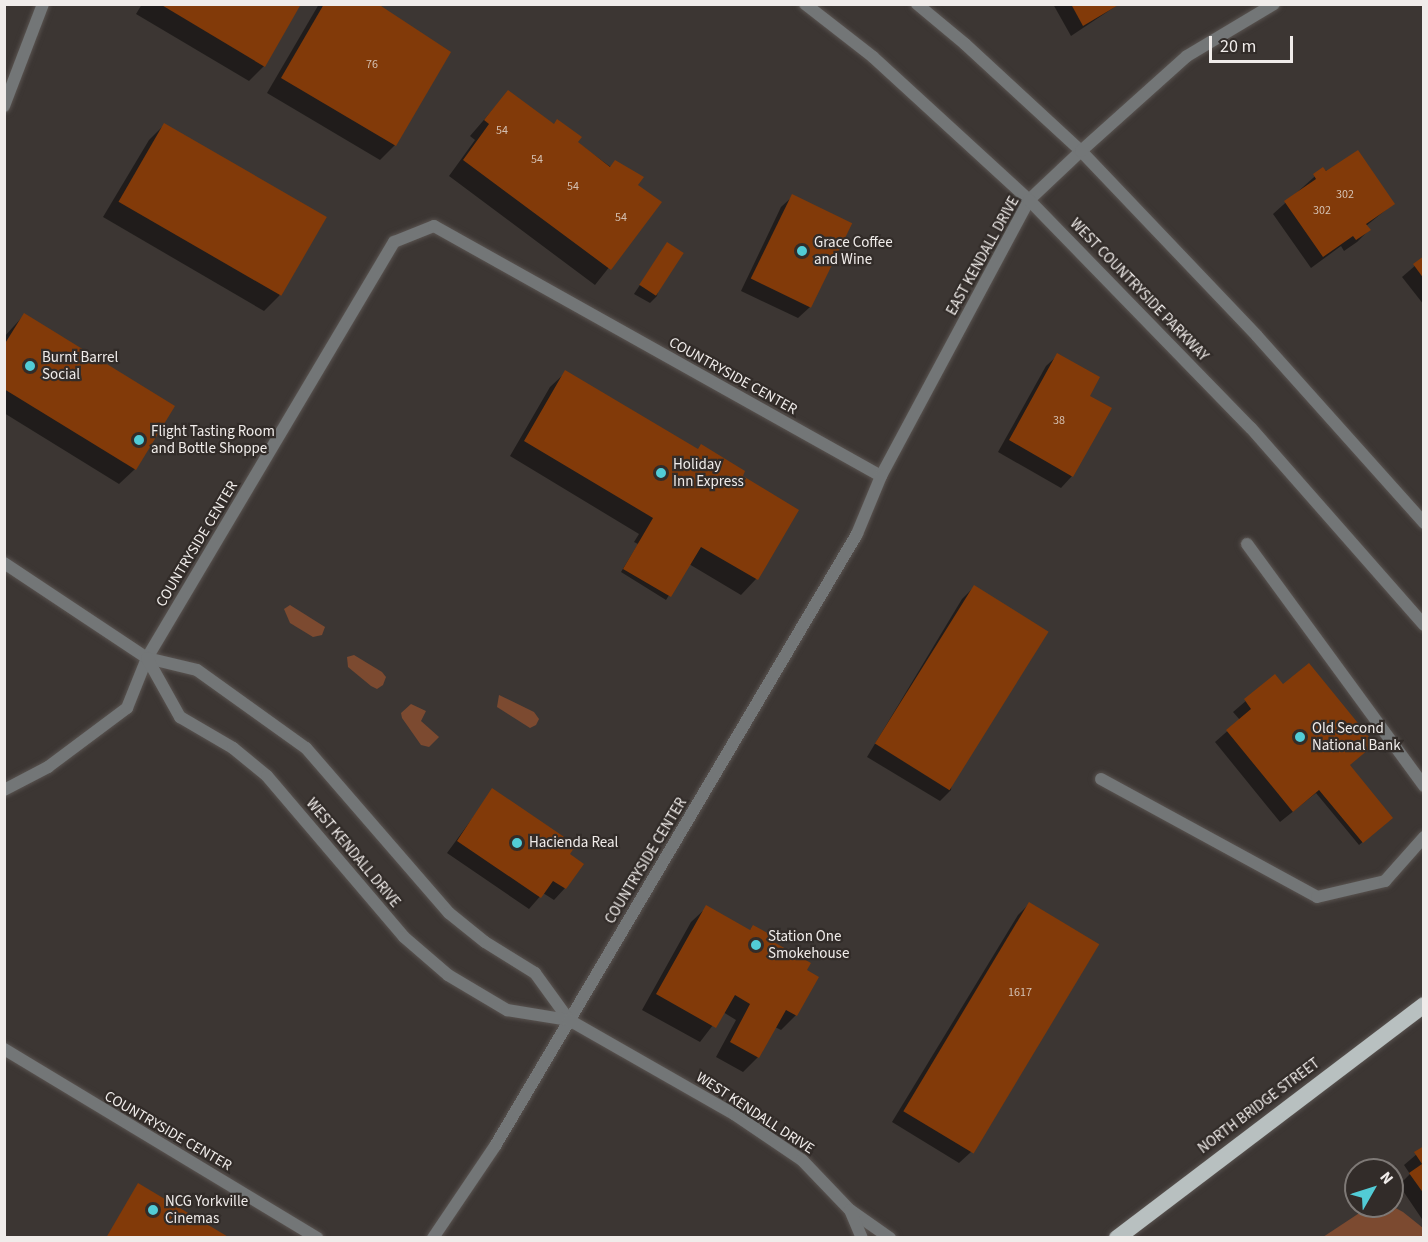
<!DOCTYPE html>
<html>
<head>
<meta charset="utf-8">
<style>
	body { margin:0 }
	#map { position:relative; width:1428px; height:1242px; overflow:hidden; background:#3c3633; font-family:"Source Sans 3",sans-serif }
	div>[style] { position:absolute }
	.green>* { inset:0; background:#7c4a30 }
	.shadow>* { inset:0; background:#0007 }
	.building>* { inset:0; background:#823a09; transform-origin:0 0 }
	.roads { filter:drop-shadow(0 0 2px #595350) drop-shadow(0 0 2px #595350) }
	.service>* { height:12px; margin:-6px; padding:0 6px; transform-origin:6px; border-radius:6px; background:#737677 }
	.minor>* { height:12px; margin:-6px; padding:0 6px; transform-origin:6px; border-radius:6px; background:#737677 }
	.trunk>* { height:16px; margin:-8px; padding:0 8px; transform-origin:8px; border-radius:8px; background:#b8c0c0 }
	.dots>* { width:16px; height:16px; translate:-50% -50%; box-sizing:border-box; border:3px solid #322c29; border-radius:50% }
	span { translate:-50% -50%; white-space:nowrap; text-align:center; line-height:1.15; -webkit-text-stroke:4.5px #322c29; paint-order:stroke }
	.number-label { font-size:12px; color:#d4c0b2 }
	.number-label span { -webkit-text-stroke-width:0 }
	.poi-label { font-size:15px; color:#f0ecea }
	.left { translate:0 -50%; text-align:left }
	.street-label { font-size:15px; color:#f0ecea }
	.frame { position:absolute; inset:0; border:6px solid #f0ecea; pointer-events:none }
	.north { position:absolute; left:1344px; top:1158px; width:60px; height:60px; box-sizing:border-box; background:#322c29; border:2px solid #7e7976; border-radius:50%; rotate:51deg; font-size:16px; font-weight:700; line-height:24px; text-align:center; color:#f0ecea }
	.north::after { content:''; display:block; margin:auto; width:21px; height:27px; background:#52ccd6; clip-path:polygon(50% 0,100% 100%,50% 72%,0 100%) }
	.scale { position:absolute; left:1209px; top:36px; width:84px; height:27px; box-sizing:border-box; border:3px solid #f0ecea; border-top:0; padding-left:8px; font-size:18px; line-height:21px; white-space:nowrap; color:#f0ecea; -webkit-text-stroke:4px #322c29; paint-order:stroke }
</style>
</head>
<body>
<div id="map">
	<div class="green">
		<div style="clip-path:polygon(290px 605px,325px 627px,322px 635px,313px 637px,290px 623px,284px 609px)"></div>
		<div style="clip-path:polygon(354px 655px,382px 672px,386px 677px,383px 685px,377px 689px,371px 686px,348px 667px,347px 657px)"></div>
		<div style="clip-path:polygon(499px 695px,534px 712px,539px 719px,536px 725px,530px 728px,497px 707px)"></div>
		<div style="clip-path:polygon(411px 704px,426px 711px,421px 721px,439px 737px,429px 747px,421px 745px,402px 718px,401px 713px)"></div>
		<div style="clip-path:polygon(1370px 1206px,1392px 1206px,1403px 1212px,1423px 1228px,1423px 1237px,1323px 1237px)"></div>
	</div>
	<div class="shadow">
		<div style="clip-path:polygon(142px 4px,300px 4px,264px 66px,249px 81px,136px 14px)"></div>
		<div style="clip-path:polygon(319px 4px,366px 4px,395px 145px,380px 160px,267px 93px)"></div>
		<div style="clip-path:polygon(1053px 4px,1119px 4px,1071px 36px)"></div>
		<div style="clip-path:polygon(508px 92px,660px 203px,595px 285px,449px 176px,475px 140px,470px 136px)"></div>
		<div style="clip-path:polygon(164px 125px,324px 219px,279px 296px,264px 311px,103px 217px,149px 140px)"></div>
		<div style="clip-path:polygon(1323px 169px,1393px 204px,1366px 226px,1369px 230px,1357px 242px,1344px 251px,1341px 246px,1311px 268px,1273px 214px)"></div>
		<div style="clip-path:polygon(793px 196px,810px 307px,798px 318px,741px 291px,781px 207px)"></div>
		<div style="clip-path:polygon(667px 244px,657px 296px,650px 303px,634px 294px)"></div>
		<div style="clip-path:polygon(1424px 258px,1424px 305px,1402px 277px)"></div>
		<div style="clip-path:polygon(24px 315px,135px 469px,119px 484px,4px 413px,4px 337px)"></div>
		<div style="clip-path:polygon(1058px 355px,1088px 396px,1072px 476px,1061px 488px,998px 452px,1046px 366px)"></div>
		<div style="clip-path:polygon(566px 372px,797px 511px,756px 579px,741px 595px,689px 564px,666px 600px,621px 572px,638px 544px,634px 542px,639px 534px,510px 456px,550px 387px)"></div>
		<div style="clip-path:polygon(974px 587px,951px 790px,940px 801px,867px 757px,962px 599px)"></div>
		<div style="clip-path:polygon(1275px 676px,1282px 686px,1373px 744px,1343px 769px,1388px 821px,1359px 845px,1316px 793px,1280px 822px,1215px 742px,1240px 720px,1233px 712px)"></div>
		<div style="clip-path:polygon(493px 790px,568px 854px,565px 888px,554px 900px,543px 893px,529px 909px,447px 853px)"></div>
		<div style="clip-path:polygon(1029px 904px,971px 1152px,959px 1163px,892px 1122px,1018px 915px)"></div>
		<div style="clip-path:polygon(707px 907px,749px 931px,753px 927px,805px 971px,796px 1015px,781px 1030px,775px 1027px,758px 1057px,743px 1072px,716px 1057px,736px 1020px,723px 1012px,700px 1042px,642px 1010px,691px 922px)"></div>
		<div style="clip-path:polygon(1424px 1148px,1424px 1222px,1399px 1185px,1410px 1174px,1404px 1165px)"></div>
	</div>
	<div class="building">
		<div style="clip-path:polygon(160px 4px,301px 4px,265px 67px)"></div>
		<div style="clip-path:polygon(324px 4px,378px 4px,451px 52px,396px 146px,281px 78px)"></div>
		<div style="clip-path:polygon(1071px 4px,1120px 4px,1083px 26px)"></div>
		<div style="clip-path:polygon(508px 90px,554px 124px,557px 119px,582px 137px,578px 142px,610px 167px,615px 160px,644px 177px,638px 185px,662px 202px,611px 270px,463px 160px,489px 124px,484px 120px)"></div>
		<div style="left:164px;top:123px;width:188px;height:91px;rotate:30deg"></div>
		<div style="clip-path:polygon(1358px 150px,1395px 204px,1366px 224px,1371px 230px,1356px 240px,1353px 236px,1323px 257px,1284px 201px,1316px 179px,1313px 174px,1323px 167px,1326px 171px)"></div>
		<div style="left:792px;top:194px;width:67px;height:94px;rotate:26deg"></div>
		<div style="left:667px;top:242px;width:20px;height:51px;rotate:33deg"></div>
		<div style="clip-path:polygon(1424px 256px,1424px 279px,1413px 264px)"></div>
		<div style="clip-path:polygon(24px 313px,175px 406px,136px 470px,4px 389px,4px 345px)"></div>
		<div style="clip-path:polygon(1057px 353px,1100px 377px,1090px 396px,1112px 408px,1073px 477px,1009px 440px)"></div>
		<div style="clip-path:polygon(565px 370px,698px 449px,701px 444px,745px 471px,743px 476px,799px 510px,758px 580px,701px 547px,671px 597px,623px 569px,653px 518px,524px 441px)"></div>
		<div style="left:974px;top:585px;width:88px;height:187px;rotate:32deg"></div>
		<div style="clip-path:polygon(1309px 663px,1375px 744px,1350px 765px,1393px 818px,1363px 843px,1319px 790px,1293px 812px,1226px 730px,1251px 709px,1244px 699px,1275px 674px,1283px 684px)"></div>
		<div style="clip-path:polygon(492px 788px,576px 845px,570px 854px,584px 864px,566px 889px,553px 881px,541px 898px,457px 841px)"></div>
		<div style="left:1029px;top:902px;width:82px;height:244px;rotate:31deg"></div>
		<div style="clip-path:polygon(706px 905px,750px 930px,753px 925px,773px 936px,770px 940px,811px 963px,807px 970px,819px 977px,797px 1016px,786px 1010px,759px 1058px,730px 1042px,750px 1004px,735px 995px,716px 1028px,656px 994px)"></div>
		<div style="clip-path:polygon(1424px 1146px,1424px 1194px,1409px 1173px,1422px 1164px,1414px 1152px)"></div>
		<div style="clip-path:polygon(138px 1183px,230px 1238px,106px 1238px)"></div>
	</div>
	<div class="roads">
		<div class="service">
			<div style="left:881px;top:476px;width:313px;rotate:-61.8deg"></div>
			<div style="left:1029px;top:200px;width:71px;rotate:-43.3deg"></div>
			<div style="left:1247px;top:544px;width:300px;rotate:53.8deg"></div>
			<div style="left:1101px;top:779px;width:246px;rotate:28.6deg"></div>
			<div style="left:1317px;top:897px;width:70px;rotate:-13.2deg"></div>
			<div style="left:1385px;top:881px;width:59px;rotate:-48.4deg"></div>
			<div style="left:4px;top:790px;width:50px;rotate:-27.6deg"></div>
			<div style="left:48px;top:767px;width:99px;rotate:-36.8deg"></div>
			<div style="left:127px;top:708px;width:54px;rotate:-68.2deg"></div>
			<div style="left:147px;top:658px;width:484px;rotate:-59.3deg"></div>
			<div style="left:394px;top:242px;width:43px;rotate:-21.8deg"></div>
			<div style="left:434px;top:226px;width:512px;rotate:29.22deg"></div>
			<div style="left:881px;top:476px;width:63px;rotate:112.5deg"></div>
			<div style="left:857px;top:534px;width:711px;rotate:120.6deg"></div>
			<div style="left:495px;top:1146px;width:111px;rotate:124deg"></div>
			<div style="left:4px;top:1049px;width:366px;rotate:31.1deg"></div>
		</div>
		<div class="minor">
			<div style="left:805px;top:4px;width:86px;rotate:37.9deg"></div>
			<div style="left:873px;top:57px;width:212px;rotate:42.5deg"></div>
			<div style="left:1029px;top:200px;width:318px;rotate:45.8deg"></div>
			<div style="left:1251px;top:428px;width:262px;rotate:48.7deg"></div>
			<div style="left:917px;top:4px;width:62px;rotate:39.8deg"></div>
			<div style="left:965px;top:44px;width:158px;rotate:42.7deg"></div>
			<div style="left:1081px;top:151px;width:255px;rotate:46.4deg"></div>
			<div style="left:1257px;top:336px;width:251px;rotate:48.2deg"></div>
			<div style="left:4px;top:106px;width:109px;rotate:-69.1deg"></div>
			<div style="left:1081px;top:151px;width:142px;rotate:-41.9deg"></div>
			<div style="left:1187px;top:56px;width:101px;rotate:-30.9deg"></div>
			<div style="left:4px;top:563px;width:172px;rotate:33.6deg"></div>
			<div style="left:147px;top:658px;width:51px;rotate:13.5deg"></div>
			<div style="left:197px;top:670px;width:134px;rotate:35.6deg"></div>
			<div style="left:306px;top:748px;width:218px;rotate:49.1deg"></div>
			<div style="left:449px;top:913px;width:46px;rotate:38.9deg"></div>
			<div style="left:485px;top:942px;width:59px;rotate:31.8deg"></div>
			<div style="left:535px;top:973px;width:58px;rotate:54.1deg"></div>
			<div style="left:147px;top:658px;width:68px;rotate:60.8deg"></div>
			<div style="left:180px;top:717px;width:61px;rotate:30.3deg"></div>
			<div style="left:233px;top:748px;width:44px;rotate:39.5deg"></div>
			<div style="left:267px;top:776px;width:211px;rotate:49.6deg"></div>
			<div style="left:404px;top:937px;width:58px;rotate:40.8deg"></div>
			<div style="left:448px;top:975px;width:69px;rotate:30.7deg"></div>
			<div style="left:507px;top:1010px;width:63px;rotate:9.2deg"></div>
			<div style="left:569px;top:1020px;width:190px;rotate:29.7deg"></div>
			<div style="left:734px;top:1114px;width:82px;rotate:34.1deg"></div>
			<div style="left:802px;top:1160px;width:69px;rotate:46.2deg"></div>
			<div style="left:850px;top:1210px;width:49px;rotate:35deg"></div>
			<div style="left:850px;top:1210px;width:30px;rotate:67deg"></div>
		</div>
		<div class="trunk">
			<div style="left:1117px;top:1238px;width:385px;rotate:-37.2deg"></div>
		</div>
	</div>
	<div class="dots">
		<div style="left:802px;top:251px;background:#52ccd6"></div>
		<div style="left:30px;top:366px;background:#52ccd6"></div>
		<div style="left:139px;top:440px;background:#52ccd6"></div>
		<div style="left:661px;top:473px;background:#52ccd6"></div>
		<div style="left:1300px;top:737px;background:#52ccd6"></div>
		<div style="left:517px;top:843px;background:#52ccd6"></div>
		<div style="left:756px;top:945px;background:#52ccd6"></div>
		<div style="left:153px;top:1210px;background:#52ccd6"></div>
	</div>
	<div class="number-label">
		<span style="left:372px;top:65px">76</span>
		<span style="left:502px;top:131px">54</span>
		<span style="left:537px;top:160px">54</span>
		<span style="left:573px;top:187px">54</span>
		<span style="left:1345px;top:195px">302</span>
		<span style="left:1322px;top:211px">302</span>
		<span style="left:621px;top:218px">54</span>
		<span style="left:1059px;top:421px">38</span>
		<span style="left:1020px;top:993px">1617</span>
	</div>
	<div class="poi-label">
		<span class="left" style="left:814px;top:251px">Grace Coffee<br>and Wine</span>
		<span class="left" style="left:42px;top:366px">Burnt Barrel<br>Social</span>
		<span class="left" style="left:151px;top:440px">Flight Tasting Room<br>and Bottle Shoppe</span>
		<span class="left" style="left:673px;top:473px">Holiday<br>Inn Express</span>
		<span class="left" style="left:1312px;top:737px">Old Second<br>National Bank</span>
		<span class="left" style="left:529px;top:843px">Hacienda Real</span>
		<span class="left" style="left:768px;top:945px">Station One<br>Smokehouse</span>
		<span class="left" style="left:165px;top:1210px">NCG Yorkville<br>Cinemas</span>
	</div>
	<div class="street-label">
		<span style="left:983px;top:256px;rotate:-61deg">EAST KENDALL DRIVE</span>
		<span style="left:1139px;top:290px;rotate:46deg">WEST COUNTRYSIDE PARKWAY</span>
		<span style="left:733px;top:376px;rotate:29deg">COUNTRYSIDE CENTER</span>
		<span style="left:197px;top:544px;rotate:-59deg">COUNTRYSIDE CENTER</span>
		<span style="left:353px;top:853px;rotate:50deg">WEST KENDALL DRIVE</span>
		<span style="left:646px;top:861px;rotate:-59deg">COUNTRYSIDE CENTER</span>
		<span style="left:1259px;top:1106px;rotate:-37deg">NORTH BRIDGE STREET</span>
		<span style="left:755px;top:1113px;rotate:33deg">WEST KENDALL DRIVE</span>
		<span style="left:168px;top:1131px;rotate:30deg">COUNTRYSIDE CENTER</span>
	</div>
	<div class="frame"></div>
	<div class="north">N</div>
	<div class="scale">20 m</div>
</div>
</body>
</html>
